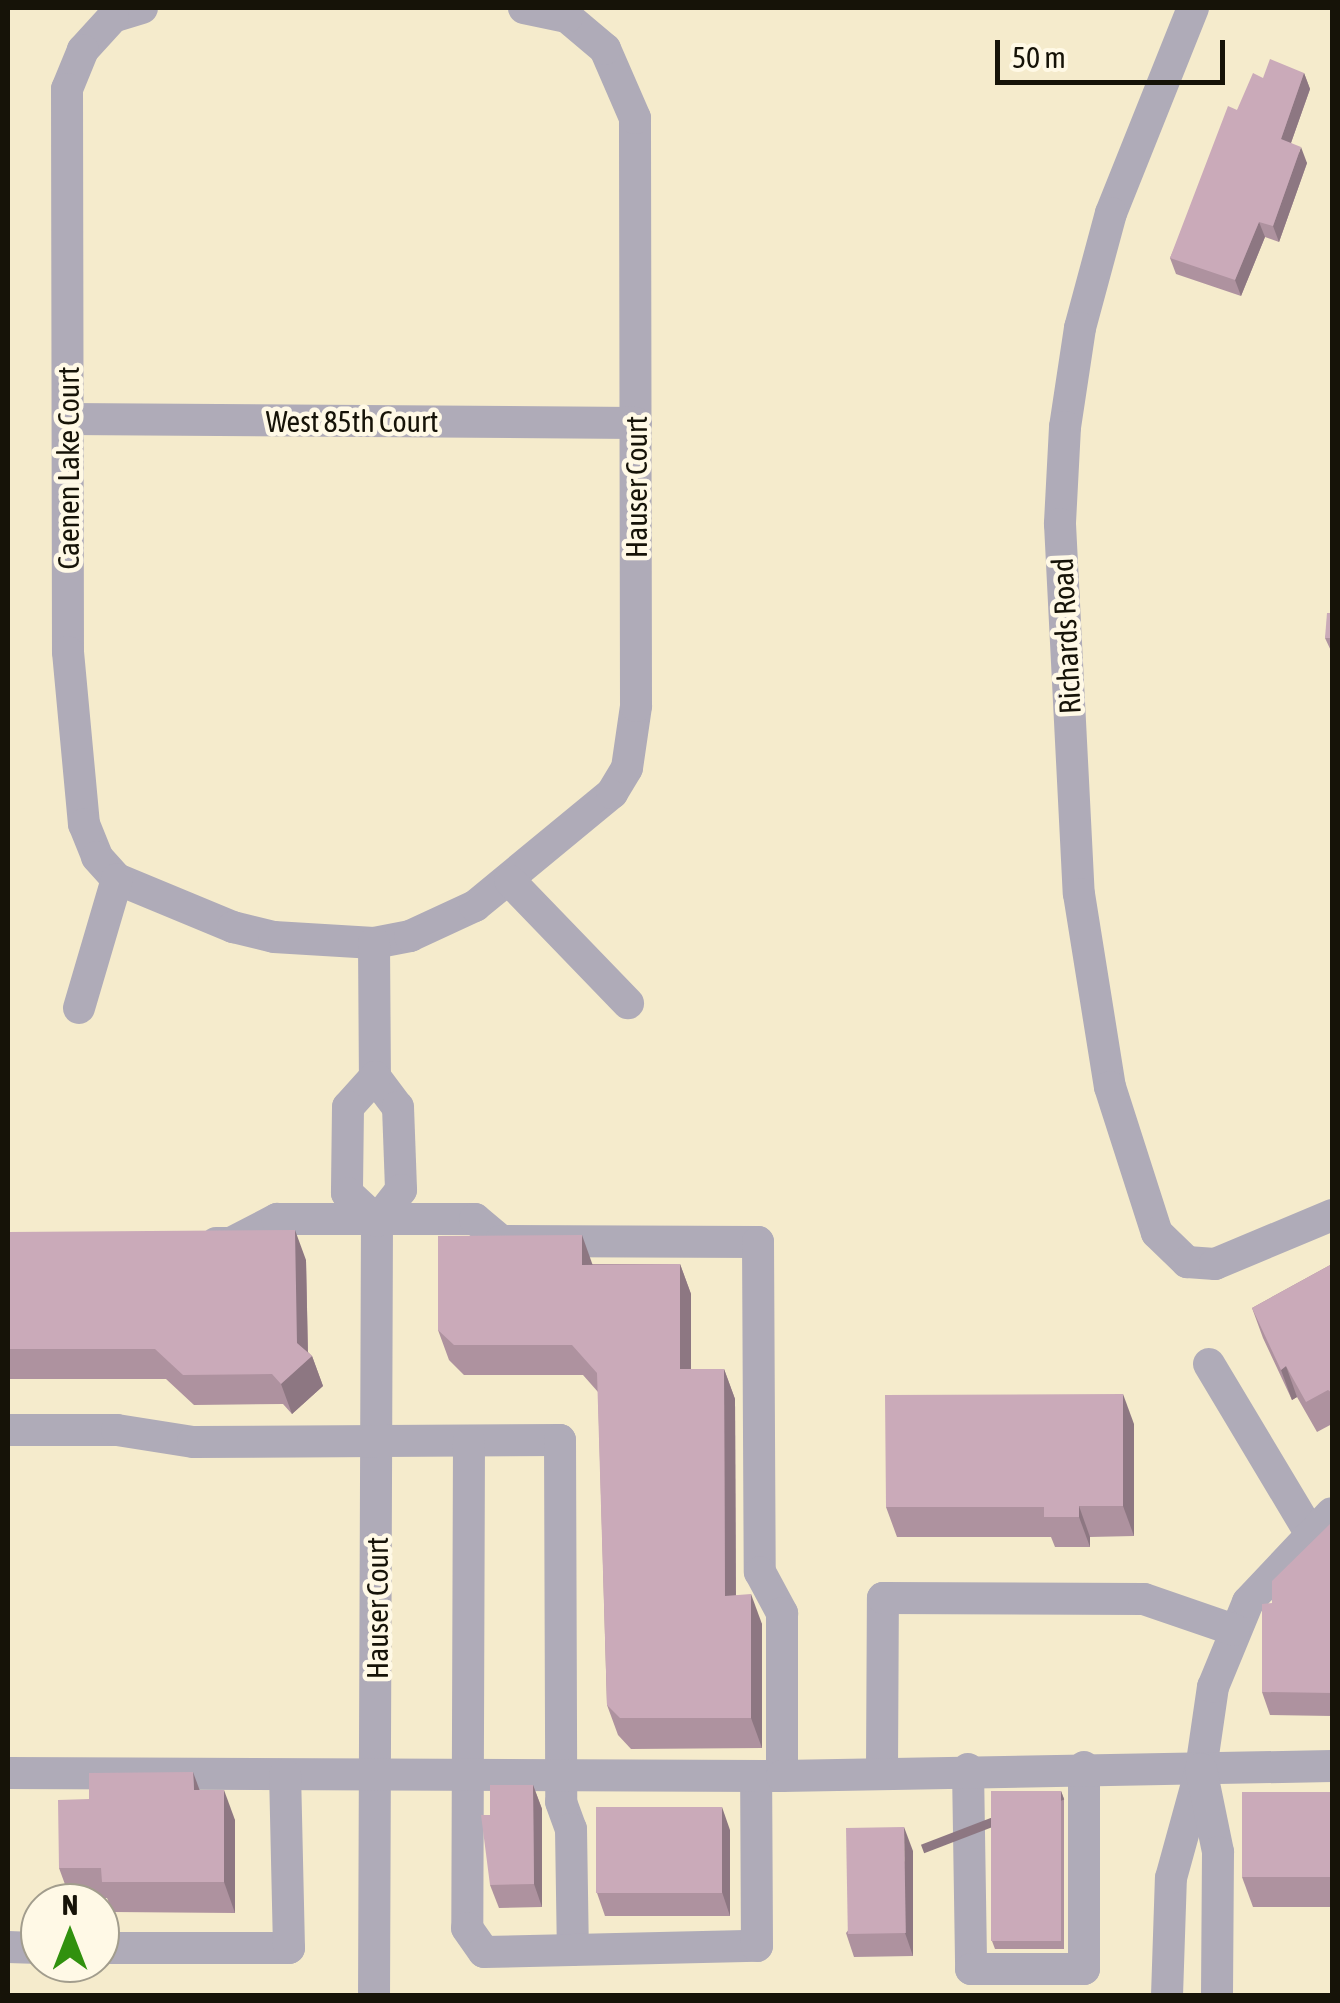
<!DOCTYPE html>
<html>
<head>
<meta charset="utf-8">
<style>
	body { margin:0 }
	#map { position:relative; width:1340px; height:2003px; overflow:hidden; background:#f5ebcc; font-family:"Asap Condensed",sans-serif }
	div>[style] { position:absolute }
	.minor>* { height:32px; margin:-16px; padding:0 16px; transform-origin:16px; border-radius:16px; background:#afabb8 }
	.wall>* { inset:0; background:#ae929f }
	.shaded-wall>* { inset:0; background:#8d7782; transform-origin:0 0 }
	.building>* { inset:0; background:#caaab9; transform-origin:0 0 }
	span { translate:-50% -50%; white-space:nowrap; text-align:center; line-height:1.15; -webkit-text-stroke:9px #fff9e6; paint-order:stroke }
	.street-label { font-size:30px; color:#161308 }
	.frame { position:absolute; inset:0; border:10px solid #161308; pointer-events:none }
	.north { position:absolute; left:20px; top:1883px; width:100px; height:100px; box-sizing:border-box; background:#fff9e6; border:2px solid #a29d8d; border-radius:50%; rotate:0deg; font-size:28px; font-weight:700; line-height:40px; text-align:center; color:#161308 }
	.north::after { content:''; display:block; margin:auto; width:35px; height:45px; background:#31910e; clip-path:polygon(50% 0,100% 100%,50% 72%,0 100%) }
	.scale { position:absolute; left:995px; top:40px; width:230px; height:45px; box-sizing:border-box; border:5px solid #161308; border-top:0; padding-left:12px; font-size:30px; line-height:35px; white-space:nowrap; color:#161308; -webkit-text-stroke:8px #fff9e6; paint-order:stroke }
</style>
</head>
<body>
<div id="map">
	<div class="minor">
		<div style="left:142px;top:8px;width:30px;rotate:163deg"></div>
		<div style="left:113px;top:17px;width:45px;rotate:132.3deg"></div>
		<div style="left:83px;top:50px;width:42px;rotate:112.3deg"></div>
		<div style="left:67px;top:89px;width:563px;rotate:89.9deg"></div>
		<div style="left:68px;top:652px;width:173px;rotate:84.7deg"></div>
		<div style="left:84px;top:824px;width:35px;rotate:68deg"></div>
		<div style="left:97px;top:857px;width:30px;rotate:48deg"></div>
		<div style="left:117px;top:879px;width:126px;rotate:22.5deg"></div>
		<div style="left:233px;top:927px;width:42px;rotate:13.7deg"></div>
		<div style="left:274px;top:937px;width:100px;rotate:3.4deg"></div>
		<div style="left:374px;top:943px;width:37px;rotate:-11deg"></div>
		<div style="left:410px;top:936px;width:72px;rotate:-24.8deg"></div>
		<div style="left:475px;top:906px;width:178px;rotate:-39.5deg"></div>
		<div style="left:612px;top:793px;width:29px;rotate:-59deg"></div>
		<div style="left:627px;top:768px;width:63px;rotate:-81.7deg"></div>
		<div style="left:636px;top:706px;width:588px;rotate:-90.1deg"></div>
		<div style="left:635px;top:118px;width:75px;rotate:-113.5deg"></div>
		<div style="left:605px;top:49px;width:50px;rotate:-139.9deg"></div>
		<div style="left:567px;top:17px;width:44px;rotate:-168.2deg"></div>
		<div style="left:1193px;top:8px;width:221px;rotate:111.8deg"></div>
		<div style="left:1111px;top:213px;width:119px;rotate:105.1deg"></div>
		<div style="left:1080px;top:328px;width:100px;rotate:98.6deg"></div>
		<div style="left:1065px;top:427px;width:97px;rotate:93deg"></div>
		<div style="left:1060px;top:524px;width:370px;rotate:87.1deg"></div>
		<div style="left:1079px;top:894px;width:195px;rotate:80.9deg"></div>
		<div style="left:1110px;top:1087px;width:153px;rotate:72.2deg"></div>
		<div style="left:1157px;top:1233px;width:42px;rotate:44deg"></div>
		<div style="left:1187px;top:1262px;width:28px;rotate:4deg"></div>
		<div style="left:1215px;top:1264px;width:127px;rotate:-22.7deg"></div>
		<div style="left:68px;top:419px;width:568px;rotate:0.4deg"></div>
		<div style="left:510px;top:881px;width:170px;rotate:46deg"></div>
		<div style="left:374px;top:943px;width:134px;rotate:89.6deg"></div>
		<div style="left:375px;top:1077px;width:38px;rotate:53deg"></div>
		<div style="left:398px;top:1107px;width:83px;rotate:87.9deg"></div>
		<div style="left:401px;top:1190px;width:39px;rotate:128deg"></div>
		<div style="left:377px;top:1221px;width:775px;rotate:90.22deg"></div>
		<div style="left:79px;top:1008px;width:134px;rotate:-73.6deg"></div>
		<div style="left:375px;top:1077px;width:40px;rotate:132deg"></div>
		<div style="left:348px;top:1107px;width:86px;rotate:90.7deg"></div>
		<div style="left:347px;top:1193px;width:41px;rotate:43deg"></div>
		<div style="left:216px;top:1243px;width:15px"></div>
		<div style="left:231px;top:1243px;width:52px;rotate:-27.6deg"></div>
		<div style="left:277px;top:1219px;width:198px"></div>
		<div style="left:475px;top:1219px;width:34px;rotate:40deg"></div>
		<div style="left:501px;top:1241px;width:257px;rotate:0.2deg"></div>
		<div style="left:758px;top:1242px;width:330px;rotate:89.7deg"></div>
		<div style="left:760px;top:1572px;width:47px;rotate:61.8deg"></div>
		<div style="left:782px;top:1613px;width:163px;rotate:90deg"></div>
		<div style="left:1209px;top:1364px;width:197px;rotate:59.1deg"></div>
		<div style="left:8px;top:1430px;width:109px"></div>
		<div style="left:117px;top:1430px;width:77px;rotate:9deg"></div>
		<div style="left:193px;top:1442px;width:367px;rotate:-0.3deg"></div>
		<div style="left:560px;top:1440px;width:362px;rotate:89.8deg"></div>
		<div style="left:561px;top:1802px;width:29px;rotate:70deg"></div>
		<div style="left:571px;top:1829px;width:121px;rotate:89.1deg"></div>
		<div style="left:469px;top:1441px;width:487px;rotate:90.2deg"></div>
		<div style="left:467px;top:1928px;width:29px;rotate:55deg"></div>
		<div style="left:484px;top:1952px;width:273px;rotate:-1.3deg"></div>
		<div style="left:757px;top:1946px;width:170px;rotate:-90.3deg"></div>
		<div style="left:968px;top:1769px;width:200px;rotate:89.1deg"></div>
		<div style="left:971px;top:1969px;width:113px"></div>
		<div style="left:1084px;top:1969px;width:202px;rotate:-90deg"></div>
		<div style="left:1201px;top:1769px;width:83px;rotate:-81.7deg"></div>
		<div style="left:1213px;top:1687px;width:92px;rotate:-67.6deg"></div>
		<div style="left:1248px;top:1602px;width:122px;rotate:-46.7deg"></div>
		<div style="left:882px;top:1770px;width:172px;rotate:-89.7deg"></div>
		<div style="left:883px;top:1598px;width:261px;rotate:0.2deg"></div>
		<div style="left:1144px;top:1599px;width:95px;rotate:19deg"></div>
		<div style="left:8px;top:1773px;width:774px;rotate:0.22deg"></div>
		<div style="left:782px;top:1776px;width:550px;rotate:-1.04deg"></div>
		<div style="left:8px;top:1947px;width:32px;rotate:2deg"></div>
		<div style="left:100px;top:1948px;width:189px"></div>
		<div style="left:289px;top:1948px;width:173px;rotate:-91.3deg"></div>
		<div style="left:1167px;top:1996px;width:118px;rotate:-88.1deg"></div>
		<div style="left:1171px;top:1878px;width:113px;rotate:-74.6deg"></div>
		<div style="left:1201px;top:1769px;width:85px;rotate:78.4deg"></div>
		<div style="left:1218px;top:1852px;width:144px;rotate:90.4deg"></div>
	</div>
	<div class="wall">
		<div style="clip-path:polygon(1304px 73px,1310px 89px,1291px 143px,1307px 163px,1279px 242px,1265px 237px,1241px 296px,1176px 274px,1170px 258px,1237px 110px)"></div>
		<div style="clip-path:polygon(1332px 613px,1332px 653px,1325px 638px)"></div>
		<div style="clip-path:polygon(8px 1232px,306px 1260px,308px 1352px,312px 1356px,323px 1386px,292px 1414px,283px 1404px,194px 1405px,166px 1379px,8px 1379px)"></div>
		<div style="clip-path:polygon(592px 1264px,680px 1264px,691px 1294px,691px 1369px,724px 1369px,735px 1399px,736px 1595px,762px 1624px,762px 1748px,631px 1749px,618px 1735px,607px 1705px,598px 1392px,583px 1375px,464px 1375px,449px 1360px,438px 1330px)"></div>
		<div style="clip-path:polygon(1332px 1264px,1332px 1424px,1317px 1432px,1297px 1397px,1292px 1400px,1263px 1338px,1252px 1308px)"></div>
		<div style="clip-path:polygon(1134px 1424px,1134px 1536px,1090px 1537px,1090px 1547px,1055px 1547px,1051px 1537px,897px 1537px,886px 1507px)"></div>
		<div style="clip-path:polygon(1332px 1522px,1332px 1716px,1270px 1715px,1262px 1692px,1272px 1603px)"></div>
		<div style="clip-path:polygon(533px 1785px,542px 1809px,542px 1907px,499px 1908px,490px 1885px,490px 1815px)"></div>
		<div style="clip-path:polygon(200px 1790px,235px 1820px,235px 1913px,113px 1912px,107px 1898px,70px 1898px,59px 1868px,89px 1799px)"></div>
		<div style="clip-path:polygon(1061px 1791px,1064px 1799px,1064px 1949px,995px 1949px,992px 1941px)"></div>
		<div style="clip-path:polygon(1332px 1792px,1332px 1907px,1253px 1907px,1242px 1877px)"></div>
		<div style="clip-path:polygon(730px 1830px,730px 1916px,605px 1916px,597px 1893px)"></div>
		<div style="clip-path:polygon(913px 1851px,913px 1956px,854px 1957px,846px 1933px)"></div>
	</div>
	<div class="shaded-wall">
		<div style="clip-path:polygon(1304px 73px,1310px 89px,1287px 154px,1281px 139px)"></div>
		<div style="clip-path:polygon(1301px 147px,1307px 163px,1279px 242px,1273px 226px)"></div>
		<div style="clip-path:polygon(1259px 222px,1265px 237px,1241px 296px,1235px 280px)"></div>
		<div style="clip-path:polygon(295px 1230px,306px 1260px,308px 1359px,312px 1356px,323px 1386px,292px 1414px,281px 1384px)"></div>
		<div style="clip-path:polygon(582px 1235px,593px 1266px,582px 1265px)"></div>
		<div style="clip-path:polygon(680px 1264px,691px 1294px,691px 1399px,680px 1369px)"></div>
		<div style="clip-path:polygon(1286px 1366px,1297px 1397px,1292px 1400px,1281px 1370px)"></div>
		<div style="clip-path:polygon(724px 1369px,735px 1399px,736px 1627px,725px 1596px)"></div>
		<div style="clip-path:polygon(1123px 1394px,1134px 1424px,1134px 1536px,1123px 1506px)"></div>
		<div style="clip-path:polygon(1079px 1506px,1090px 1537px,1090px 1547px,1079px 1517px)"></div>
		<div style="clip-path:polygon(751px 1594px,762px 1624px,762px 1748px,751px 1718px)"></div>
		<div style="clip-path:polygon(193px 1772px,204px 1802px,194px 1790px)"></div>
		<div style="clip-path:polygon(533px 1785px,542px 1809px,542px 1907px,534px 1884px)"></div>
		<div style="clip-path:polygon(224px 1790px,235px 1820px,235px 1913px,224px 1882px)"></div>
		<div style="left:1061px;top:1791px;width:9px;height:150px;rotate:69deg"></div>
		<div style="clip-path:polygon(722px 1807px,730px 1830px,730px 1916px,722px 1892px)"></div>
		<div style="clip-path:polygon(904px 1827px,913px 1851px,913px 1956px,905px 1933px)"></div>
	</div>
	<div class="building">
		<div style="clip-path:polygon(1270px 59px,1304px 73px,1281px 139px,1301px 147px,1273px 226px,1259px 222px,1235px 280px,1170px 258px,1228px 106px,1237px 110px,1253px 73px,1263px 78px)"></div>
		<div style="clip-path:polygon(1327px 613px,1332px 613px,1332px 638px,1325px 638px)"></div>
		<div style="clip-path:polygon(295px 1230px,297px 1343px,312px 1356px,281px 1384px,272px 1374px,183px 1375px,155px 1349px,8px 1349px,8px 1232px)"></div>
		<div style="clip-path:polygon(582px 1235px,582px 1265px,680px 1264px,680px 1369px,724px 1369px,725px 1596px,751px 1594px,751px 1718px,620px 1718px,607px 1705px,597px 1373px,572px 1345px,454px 1345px,438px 1330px,438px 1236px)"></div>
		<div style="clip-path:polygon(1332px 1264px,1332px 1393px,1328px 1390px,1306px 1402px,1286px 1366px,1281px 1370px,1252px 1308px)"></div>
		<div style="clip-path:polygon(1123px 1394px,1123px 1506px,1079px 1506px,1079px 1517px,1044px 1517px,1044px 1507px,886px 1507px,885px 1395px)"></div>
		<div style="clip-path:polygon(1332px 1522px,1332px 1693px,1262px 1692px,1262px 1604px,1272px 1603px,1272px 1581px)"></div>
		<div style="clip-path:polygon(193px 1772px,194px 1790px,224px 1790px,224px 1882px,102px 1882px,101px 1868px,59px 1868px,58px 1800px,89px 1799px,89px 1773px)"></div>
		<div style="clip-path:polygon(490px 1785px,533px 1785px,534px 1884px,490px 1885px,481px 1815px,490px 1815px)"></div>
		<div style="left:1061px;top:1791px;width:150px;height:70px;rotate:90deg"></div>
		<div style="left:1242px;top:1792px;width:90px;height:85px"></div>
		<div style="left:596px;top:1807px;width:126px;height:86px"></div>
		<div style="left:904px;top:1827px;width:106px;height:58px;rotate:89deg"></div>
	</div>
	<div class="street-label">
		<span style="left:352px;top:421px">West 85th Court</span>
		<span style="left:68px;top:468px;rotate:-90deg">Caenen Lake Court</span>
		<span style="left:636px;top:487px;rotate:-90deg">Hauser Court</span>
		<span style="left:1066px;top:636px;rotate:-93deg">Richards Road</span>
		<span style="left:377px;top:1608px;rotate:-90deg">Hauser Court</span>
	</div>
	<div class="frame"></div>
	<div class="north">N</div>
	<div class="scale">50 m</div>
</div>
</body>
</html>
